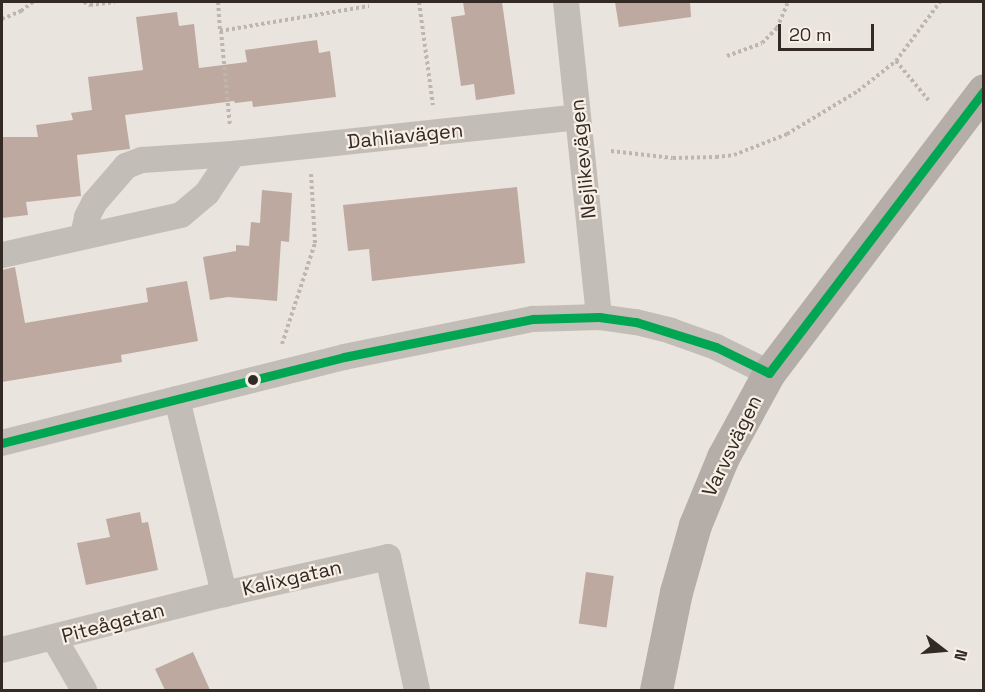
<!DOCTYPE html>
<html>
<head>
<meta charset="utf-8">
<style>
	body { margin:0 }
	#map { position:relative; width:985px; height:692px; overflow:hidden; background:#eae4de; font-family:"Space Grotesk",sans-serif }
	div>[style] { position:absolute }
	.building>* { inset:0; background:#bda9a0; transform-origin:0 0 }
	.path>* { height:4px; margin-top:-2px; transform-origin:0; background:repeating-linear-gradient(90deg,#bcb5b0 0 3px,transparent 0 6px) }
	.street>* { height:26px; margin:-13px; padding:0 13px; transform-origin:13px; border-radius:13px; background:#c3bdb8 }
	.secondary>* { height:33px; margin:-16.5px; padding:0 16.5px; transform-origin:16.5px; border-radius:16.5px; background:#b4ada8 }
	.bus-1>* { height:9px; margin:-4.5px; padding:0 4.5px; transform-origin:4.5px; border-radius:4.5px; background:#00a651 }
	.dots>* { width:16px; height:16px; translate:-50% -50%; box-sizing:border-box; border:3px solid #f8efe5; border-radius:50% }
	span { translate:-50% -50%; white-space:nowrap; text-align:center; line-height:1.15; -webkit-text-stroke:4.5px #f8efe5; paint-order:stroke }
	.street-label { font-size:20px; color:#332a26 }
	.frame { position:absolute; inset:0; border:3px solid #332a26; pointer-events:none }
	.north { position:absolute; left:913px; top:620px; width:60px; height:60px; -webkit-text-stroke:4px #f8efe5; paint-order:stroke; rotate:106deg; font-size:16px; font-weight:700; line-height:24px; text-align:center; color:#332a26 }
	.north::after { content:''; display:block; margin:auto; width:21px; height:27px; background:#332a26; clip-path:polygon(50% 0,100% 100%,50% 72%,0 100%) }
	.scale { position:absolute; left:778px; top:24px; width:96px; height:27px; box-sizing:border-box; border:3px solid #332a26; border-top:0; padding-left:8px; font-size:18px; line-height:21px; white-space:nowrap; color:#332a26; -webkit-text-stroke:4px #f8efe5; paint-order:stroke }
</style>
</head>
<body>
<div id="map">
	<div class="building">
		<div style="clip-path:polygon(463px 2px,502px 2px,515px 94px,476px 100px,474px 84px,461px 86px,451px 17px,465px 15px)"></div>
		<div style="clip-path:polygon(615px 2px,690px 2px,691px 17px,619px 27px)"></div>
		<div style="clip-path:polygon(177px 12px,179px 26px,194px 24px,199px 68px,247px 62px,245px 50px,317px 40px,319px 53px,330px 51px,336px 97px,253px 107px,252px 101px,235px 103px,234px 101px,125px 115px,130px 149px,77px 155px,81px 196px,26px 202px,28px 215px,2px 218px,2px 137px,38px 137px,36px 125px,73px 120px,71px 113px,92px 110px,88px 77px,143px 70px,136px 17px)"></div>
		<div style="clip-path:polygon(517px 187px,525px 263px,372px 281px,369px 249px,348px 251px,343px 205px)"></div>
		<div style="clip-path:polygon(262px 190px,292px 193px,289px 242px,281px 241px,277px 301px,228px 297px,210px 300px,203px 257px,236px 251px,236px 245px,249px 246px,251px 222px,260px 223px)"></div>
		<div style="clip-path:polygon(15px 267px,25px 323px,148px 302px,146px 288px,187px 281px,198px 341px,121px 355px,122px 362px,2px 382px,2px 270px)"></div>
		<div style="clip-path:polygon(140px 512px,142px 523px,148px 522px,158px 570px,86px 585px,77px 543px,110px 537px,106px 519px)"></div>
		<div style="left:586px;top:572px;width:28px;height:52px;rotate:8deg"></div>
		<div style="clip-path:polygon(193px 652px,210px 690px,165px 690px,155px 669px)"></div>
	</div>
	<div class="path">
		<div style="left:84px;top:2px;width:7px;rotate:27deg"></div>
		<div style="left:90px;top:5px;width:25px;rotate:-7deg"></div>
		<div style="left:218px;top:2px;width:29px;rotate:86deg"></div>
		<div style="left:220px;top:31px;width:151px;rotate:-9.5deg"></div>
		<div style="left:419px;top:2px;width:104px;rotate:82.3deg"></div>
		<div style="left:2px;top:19px;width:21px;rotate:-23deg"></div>
		<div style="left:21px;top:11px;width:15px;rotate:-37deg"></div>
		<div style="left:221px;top:31px;width:95px;rotate:84.6deg"></div>
		<div style="left:727px;top:56px;width:37px;rotate:-20deg"></div>
		<div style="left:762px;top:43px;width:21px;rotate:-45deg"></div>
		<div style="left:777px;top:28px;width:28px;rotate:-67deg"></div>
		<div style="left:896px;top:61px;width:53px;rotate:50.3deg"></div>
		<div style="left:611px;top:151px;width:62px;rotate:6.4deg"></div>
		<div style="left:673px;top:158px;width:43px;rotate:-1.3deg"></div>
		<div style="left:716px;top:157px;width:18px;rotate:-6deg"></div>
		<div style="left:734px;top:155px;width:57px;rotate:-21.6deg"></div>
		<div style="left:787px;top:134px;width:83px;rotate:-31.2deg"></div>
		<div style="left:858px;top:91px;width:48px;rotate:-38.3deg"></div>
		<div style="left:896px;top:61px;width:74px;rotate:-53.3deg"></div>
		<div style="left:282px;top:344px;width:106px;rotate:-71.9deg"></div>
		<div style="left:315px;top:243px;width:69px;rotate:-93.3deg"></div>
	</div>
	<div class="street">
		<div style="left:566px;top:2px;width:317px;rotate:84deg"></div>
		<div style="left:83px;top:236px;width:19px;rotate:-78deg"></div>
		<div style="left:87px;top:217px;width:16px;rotate:-63deg"></div>
		<div style="left:94px;top:203px;width:49px;rotate:-49.1deg"></div>
		<div style="left:126px;top:166px;width:17px;rotate:-21deg"></div>
		<div style="left:142px;top:160px;width:91px;rotate:-3.8deg"></div>
		<div style="left:2px;top:255px;width:183px;rotate:-12.6deg"></div>
		<div style="left:181px;top:215px;width:34px;rotate:-40deg"></div>
		<div style="left:207px;top:193px;width:47px;rotate:-56.3deg"></div>
		<div style="left:233px;top:154px;width:347px;rotate:-6.1deg"></div>
		<div style="left:177px;top:399px;width:201px;rotate:76.4deg"></div>
		<div style="left:2px;top:443px;width:353px;rotate:-14.1deg"></div>
		<div style="left:344px;top:357px;width:193px;rotate:-11.4deg"></div>
		<div style="left:533px;top:319px;width:66px;rotate:-1.7deg"></div>
		<div style="left:599px;top:317px;width:37px;rotate:8deg"></div>
		<div style="left:636px;top:322px;width:36px;rotate:14deg"></div>
		<div style="left:671px;top:331px;width:48px;rotate:19.6deg"></div>
		<div style="left:716px;top:347px;width:59px;rotate:26.1deg"></div>
		<div style="left:54px;top:638px;width:60px;rotate:60deg"></div>
		<div style="left:2px;top:650px;width:229px;rotate:-14.2deg"></div>
		<div style="left:224px;top:594px;width:168px;rotate:-12.7deg"></div>
		<div style="left:388px;top:557px;width:136px;rotate:77.7deg"></div>
	</div>
	<div class="secondary">
		<div style="left:656px;top:690px;width:100px;rotate:-78.5deg"></div>
		<div style="left:676px;top:592px;width:70px;rotate:-74.2deg"></div>
		<div style="left:695px;top:525px;width:74px;rotate:-67.6deg"></div>
		<div style="left:723px;top:457px;width:96px;rotate:-61.3deg"></div>
		<div style="left:769px;top:373px;width:355px;rotate:-52.8deg"></div>
	</div>
	<div class="bus-1">
		<div style="left:769px;top:373px;width:355px;rotate:-52.7deg"></div>
		<div style="left:2px;top:443px;width:353px;rotate:-14.1deg"></div>
		<div style="left:344px;top:357px;width:193px;rotate:-11.4deg"></div>
		<div style="left:533px;top:319px;width:66px;rotate:-1.7deg"></div>
		<div style="left:599px;top:317px;width:37px;rotate:8deg"></div>
		<div style="left:636px;top:322px;width:84px;rotate:17.4deg"></div>
		<div style="left:716px;top:347px;width:59px;rotate:26.1deg"></div>
	</div>
	<div class="dots">
		<div style="left:253px;top:380px;background:#332a26"></div>
	</div>
	<div class="street-label">
		<span style="left:405px;top:136px;rotate:-6deg">Dahliavägen</span>
		<span style="left:583px;top:159px;rotate:-96deg">Nejlikevägen</span>
		<span style="left:732px;top:446px;rotate:-64deg">Varvsvägen</span>
		<span style="left:292px;top:578px;rotate:-13deg">Kalixgatan</span>
		<span style="left:113px;top:623px;rotate:-15deg">Piteågatan</span>
	</div>
	<div class="frame"></div>
	<div class="north">N</div>
	<div class="scale">20 m</div>
</div>
</body>
</html>
